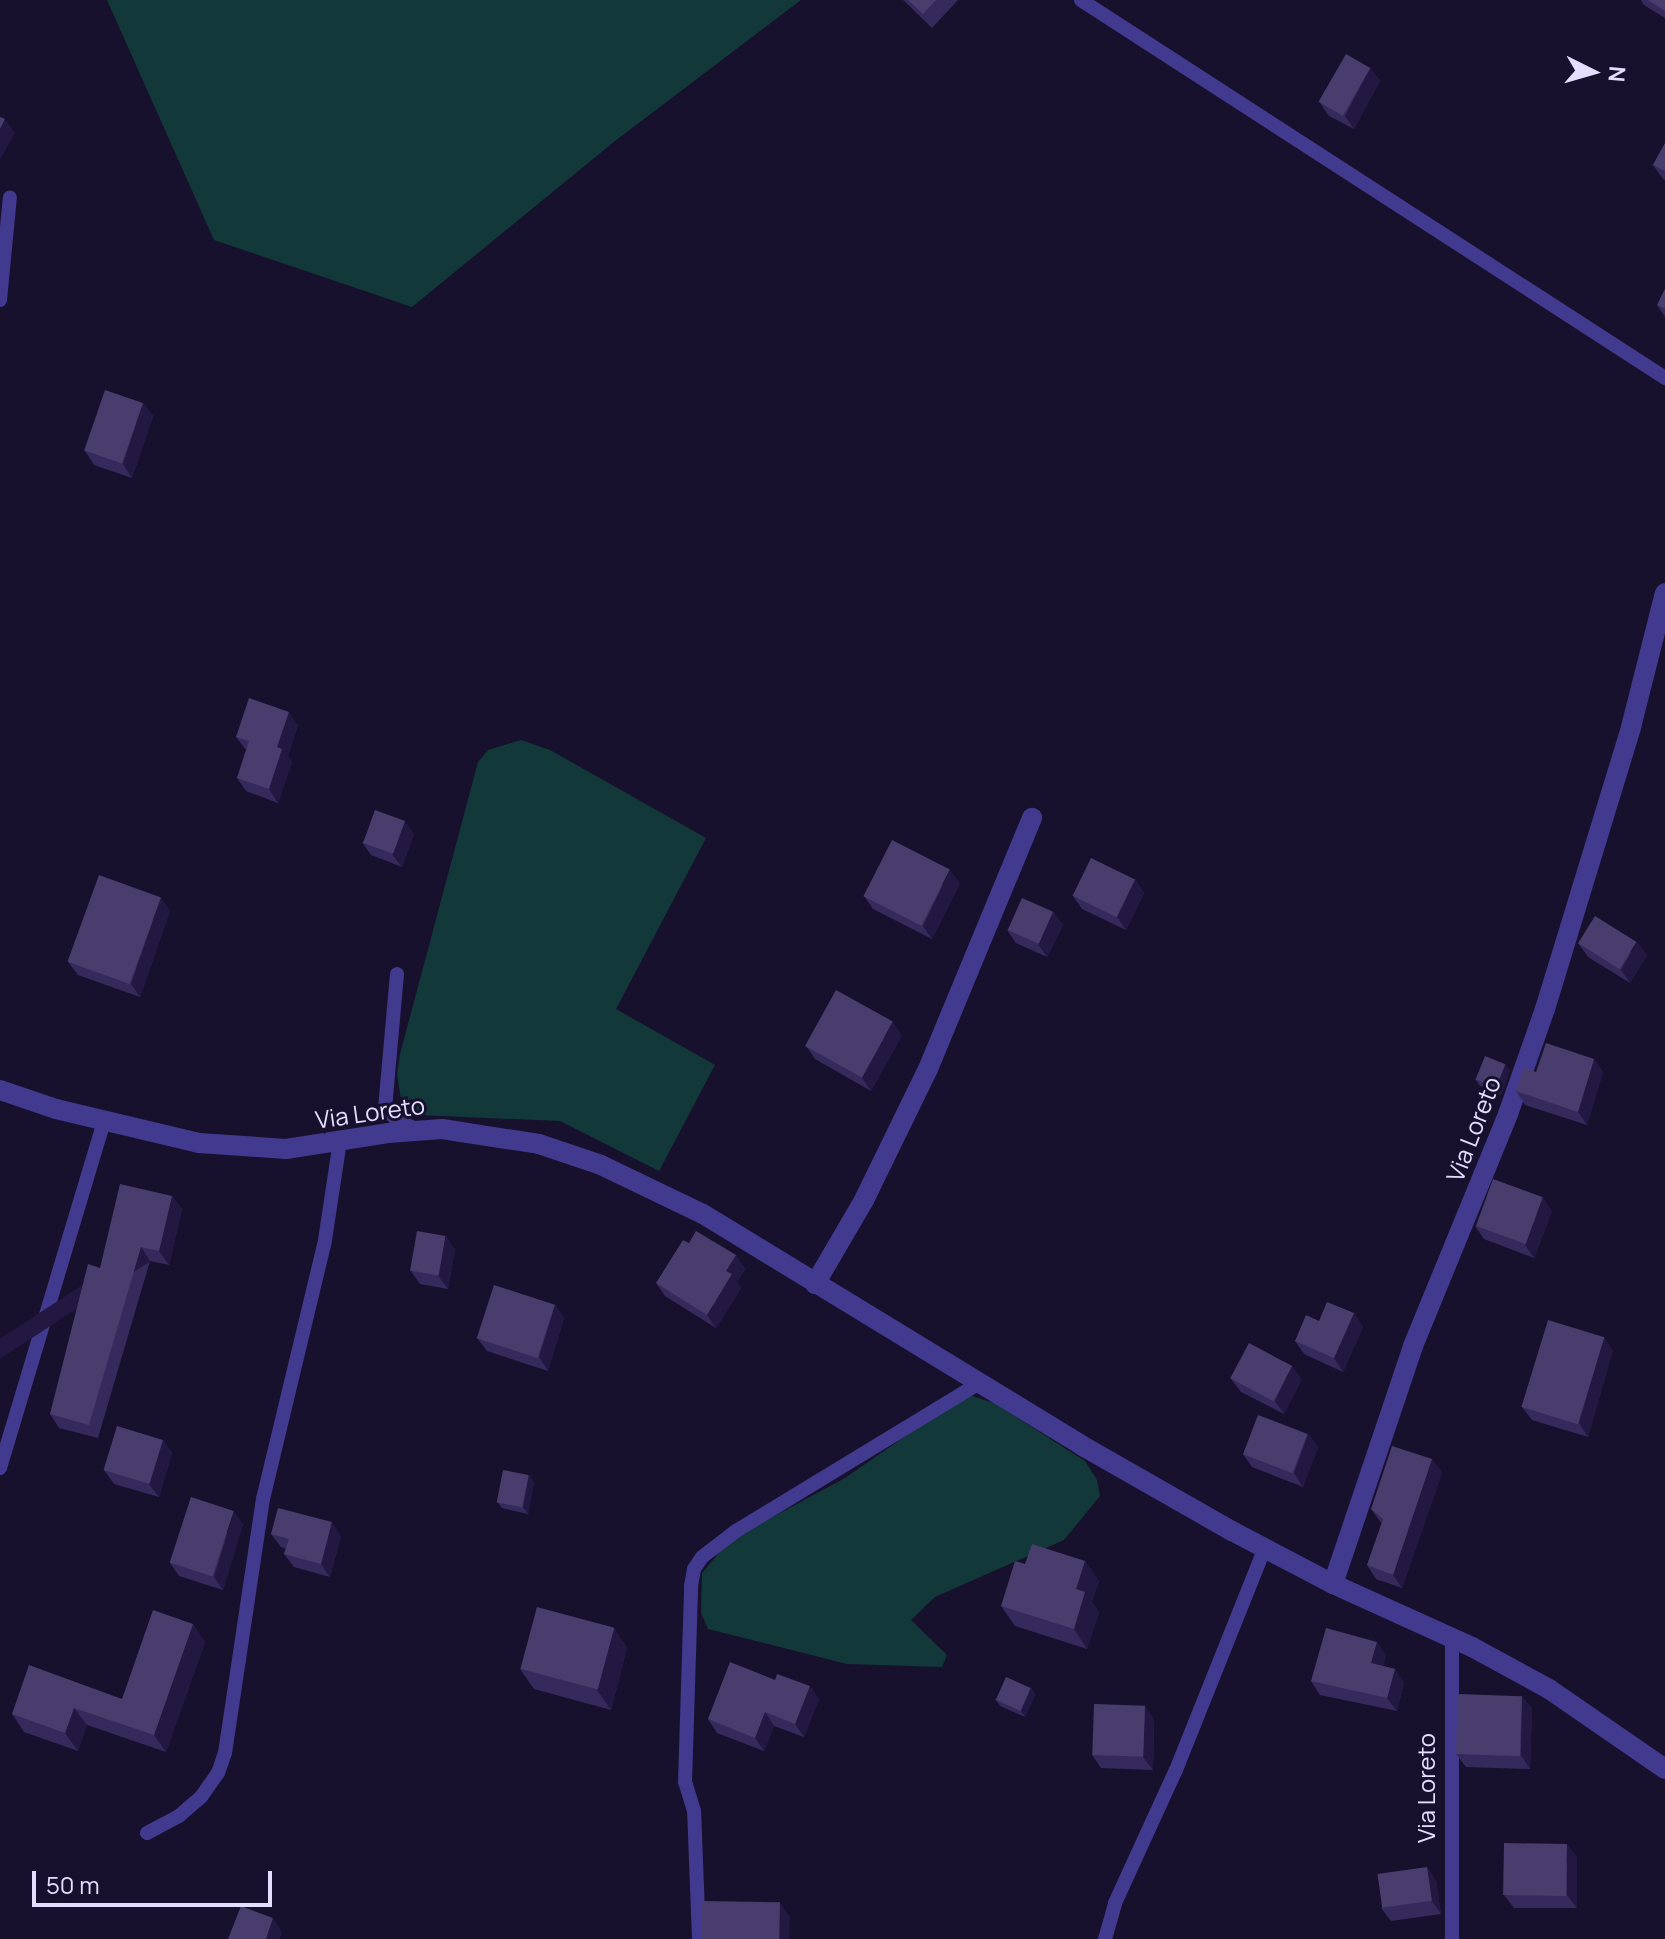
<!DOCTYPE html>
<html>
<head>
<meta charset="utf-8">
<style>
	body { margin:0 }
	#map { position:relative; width:1665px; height:1939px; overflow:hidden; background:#17112e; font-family:Manrope,sans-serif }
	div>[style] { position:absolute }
	.green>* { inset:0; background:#133839 }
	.service>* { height:14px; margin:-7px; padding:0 7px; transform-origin:7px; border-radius:7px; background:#423a8f }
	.minor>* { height:20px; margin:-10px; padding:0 10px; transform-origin:10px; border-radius:10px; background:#423a8f }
	.tertiary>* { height:20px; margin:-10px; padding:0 10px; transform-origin:10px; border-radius:10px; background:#423a8f }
	.wall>* { inset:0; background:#362a5c }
	.shaded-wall>* { inset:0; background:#221842; transform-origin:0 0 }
	.building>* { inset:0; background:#493d6e; transform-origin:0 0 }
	span { translate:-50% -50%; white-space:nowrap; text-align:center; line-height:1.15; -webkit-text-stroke:6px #17112e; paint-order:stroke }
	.street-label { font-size:24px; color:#e4deff }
	.north { position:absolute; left:1553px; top:32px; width:80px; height:80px; -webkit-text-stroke:6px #17112e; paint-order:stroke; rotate:95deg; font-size:22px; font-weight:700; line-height:32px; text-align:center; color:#e4deff }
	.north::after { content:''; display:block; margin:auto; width:28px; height:36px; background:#e4deff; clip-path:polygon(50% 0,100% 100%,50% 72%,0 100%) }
	.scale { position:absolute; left:32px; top:1871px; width:240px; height:36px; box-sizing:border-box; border:4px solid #e4deff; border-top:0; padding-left:10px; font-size:24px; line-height:28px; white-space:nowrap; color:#e4deff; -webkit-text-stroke:6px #17112e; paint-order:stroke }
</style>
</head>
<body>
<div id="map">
	<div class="green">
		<div style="clip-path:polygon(107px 0,801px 0,615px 141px,412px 307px,214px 240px)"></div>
		<div style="clip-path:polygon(521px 740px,550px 750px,706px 838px,616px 1009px,715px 1065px,659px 1171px,560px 1121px,417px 1115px,401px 1100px,397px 1074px,400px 1054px,478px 762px,488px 750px)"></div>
		<div style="clip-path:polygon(972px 1396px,994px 1403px,1085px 1461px,1097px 1480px,1100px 1496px,1064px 1540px,935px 1597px,911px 1620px,947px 1655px,942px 1667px,847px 1664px,708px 1629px,701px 1613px,702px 1573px,730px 1540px,845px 1478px,943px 1410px)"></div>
	</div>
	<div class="service">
		<div style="left:1081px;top:0;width:696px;rotate:32.91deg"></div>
		<div style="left:0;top:300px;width:103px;rotate:-84.5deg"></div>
		<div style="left:397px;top:974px;width:135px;rotate:95.1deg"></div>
		<div style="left:385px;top:1108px;width:18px;rotate:45deg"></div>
		<div style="left:398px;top:1121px;width:20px;rotate:24deg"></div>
		<div style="left:0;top:1468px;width:361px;rotate:-73.3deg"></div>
		<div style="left:147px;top:1833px;width:36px;rotate:-28deg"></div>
		<div style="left:179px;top:1816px;width:29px;rotate:-41deg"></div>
		<div style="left:201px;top:1797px;width:29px;rotate:-55deg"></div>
		<div style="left:218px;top:1773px;width:21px;rotate:-71deg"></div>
		<div style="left:225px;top:1753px;width:257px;rotate:-81.5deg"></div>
		<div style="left:263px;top:1499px;width:266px;rotate:-76.5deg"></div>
		<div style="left:325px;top:1240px;width:100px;rotate:-81.4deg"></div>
		<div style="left:699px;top:1939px;width:128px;rotate:-92.2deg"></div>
		<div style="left:694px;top:1811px;width:30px;rotate:-107deg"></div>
		<div style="left:685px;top:1782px;width:196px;rotate:-88.2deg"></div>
		<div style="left:691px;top:1586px;width:17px;rotate:-80deg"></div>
		<div style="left:694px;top:1569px;width:14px;rotate:-56deg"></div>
		<div style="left:702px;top:1557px;width:43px;rotate:-37.4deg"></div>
		<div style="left:736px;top:1531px;width:285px;rotate:-31.3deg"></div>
		<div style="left:1105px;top:1939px;width:37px;rotate:-74deg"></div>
		<div style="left:1115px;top:1903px;width:146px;rotate:-65.4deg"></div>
		<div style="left:1176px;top:1770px;width:239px;rotate:-68.2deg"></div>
		<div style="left:1452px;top:1939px;width:302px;rotate:-90deg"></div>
	</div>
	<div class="minor">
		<div style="left:815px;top:1284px;width:97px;rotate:-59.7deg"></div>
		<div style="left:864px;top:1200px;width:146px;rotate:-64deg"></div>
		<div style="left:928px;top:1069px;width:272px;rotate:-67.5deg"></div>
		<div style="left:1333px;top:1584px;width:251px;rotate:-71.4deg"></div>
		<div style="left:1413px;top:1346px;width:251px;rotate:-67.7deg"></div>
		<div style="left:1508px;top:1114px;width:111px;rotate:-70.6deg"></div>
		<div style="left:1545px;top:1009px;width:295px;rotate:-73deg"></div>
		<div style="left:1631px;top:727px;width:138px;rotate:-75.8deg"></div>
	</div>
	<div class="tertiary">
		<div style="left:0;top:1090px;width:59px;rotate:18.7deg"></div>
		<div style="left:56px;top:1109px;width:147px;rotate:13.4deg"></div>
		<div style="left:199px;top:1143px;width:87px;rotate:3.9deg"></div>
		<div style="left:286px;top:1149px;width:103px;rotate:-8.9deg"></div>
		<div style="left:388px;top:1133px;width:54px;rotate:-4.2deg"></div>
		<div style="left:442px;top:1129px;width:98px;rotate:8.8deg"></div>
		<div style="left:539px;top:1144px;width:65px;rotate:18.7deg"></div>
		<div style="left:601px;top:1165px;width:113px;rotate:25.7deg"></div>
		<div style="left:703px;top:1214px;width:443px;rotate:31.4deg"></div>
		<div style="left:1081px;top:1445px;width:174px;rotate:29.7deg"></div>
		<div style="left:1232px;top:1531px;width:114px;rotate:27.7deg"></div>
		<div style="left:1333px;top:1584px;width:153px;rotate:24.4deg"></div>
		<div style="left:1472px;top:1647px;width:88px;rotate:28.6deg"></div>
		<div style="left:1549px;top:1689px;width:141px;rotate:34.6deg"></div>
	</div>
	<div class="wall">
		<div style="clip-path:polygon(903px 0,958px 0,932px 28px)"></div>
		<div style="clip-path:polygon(1641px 0,1665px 0,1665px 18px,1644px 5px)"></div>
		<div style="clip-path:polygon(1370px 68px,1380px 81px,1354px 129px,1329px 116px,1320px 103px)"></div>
		<div style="clip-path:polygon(1665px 143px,1665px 180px,1663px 179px,1653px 165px)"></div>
		<div style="clip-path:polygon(1665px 289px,1665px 317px,1657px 305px)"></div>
		<div style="clip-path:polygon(143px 403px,153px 416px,132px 478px,94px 465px,85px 451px)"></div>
		<div style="clip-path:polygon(298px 725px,288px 756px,292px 762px,278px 803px,246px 791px,237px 778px,246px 750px,236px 737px)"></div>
		<div style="clip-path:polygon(414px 834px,402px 867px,371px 855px,362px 842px)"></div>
		<div style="clip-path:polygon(1135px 879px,1144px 893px,1126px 930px,1082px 909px,1073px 896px)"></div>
		<div style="clip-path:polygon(960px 883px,932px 939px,873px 909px,864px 896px)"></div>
		<div style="clip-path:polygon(170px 911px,140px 997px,78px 975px,68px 962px)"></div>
		<div style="clip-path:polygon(1053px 912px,1063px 925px,1047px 957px,1016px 943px,1007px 930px)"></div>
		<div style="clip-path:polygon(1578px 943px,1647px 955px,1630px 983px,1588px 957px)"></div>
		<div style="clip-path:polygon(902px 1035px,871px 1091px,815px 1059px,806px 1046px)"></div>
		<div style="clip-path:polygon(1594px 1059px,1603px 1072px,1587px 1125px,1525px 1105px,1516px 1091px,1536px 1072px)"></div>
		<div style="clip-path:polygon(1510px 1070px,1501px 1095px,1480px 1086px,1475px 1079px)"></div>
		<div style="clip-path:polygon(172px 1196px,182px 1209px,169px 1265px,150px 1261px,98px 1438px,59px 1428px,50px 1414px,100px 1268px)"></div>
		<div style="clip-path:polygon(1552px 1211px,1534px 1258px,1484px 1239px,1475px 1226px)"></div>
		<div style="clip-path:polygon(689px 1243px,736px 1255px,745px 1269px,737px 1282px,741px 1288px,716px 1328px,665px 1296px,656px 1283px)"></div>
		<div style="clip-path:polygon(455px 1249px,448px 1289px,420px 1284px,410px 1270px)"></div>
		<div style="clip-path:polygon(555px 1305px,564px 1318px,548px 1371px,487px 1351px,477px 1338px)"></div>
		<div style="clip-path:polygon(1354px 1313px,1363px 1327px,1343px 1372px,1304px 1354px,1295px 1341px,1319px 1321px)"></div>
		<div style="clip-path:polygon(1613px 1350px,1588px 1437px,1532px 1420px,1522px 1407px)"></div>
		<div style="clip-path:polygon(1231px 1379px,1302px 1379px,1284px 1414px,1241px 1392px)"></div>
		<div style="clip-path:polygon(1308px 1434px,1318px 1447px,1303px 1487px,1252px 1467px,1243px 1454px)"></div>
		<div style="clip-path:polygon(163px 1440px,172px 1453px,159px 1497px,114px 1484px,104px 1470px)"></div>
		<div style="clip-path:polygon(1432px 1459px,1442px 1473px,1402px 1588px,1376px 1579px,1367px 1565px,1382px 1524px,1371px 1509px)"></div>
		<div style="clip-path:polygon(529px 1475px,534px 1482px,528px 1514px,502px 1508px,497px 1502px)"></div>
		<div style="clip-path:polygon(243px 1524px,223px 1590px,179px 1576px,170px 1563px)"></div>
		<div style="clip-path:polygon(271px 1534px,341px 1536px,330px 1577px,294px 1567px,284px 1554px,286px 1549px,281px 1547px)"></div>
		<div style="clip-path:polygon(1085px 1561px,1099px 1581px,1092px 1602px,1099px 1612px,1087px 1649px,1015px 1626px,1001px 1606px)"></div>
		<div style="clip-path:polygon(193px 1624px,205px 1642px,166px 1752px,87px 1725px,78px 1751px,24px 1732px,12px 1714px,122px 1699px)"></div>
		<div style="clip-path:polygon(614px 1628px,627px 1648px,611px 1710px,534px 1689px,520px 1669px)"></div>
		<div style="clip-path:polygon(1386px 1655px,1383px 1666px,1395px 1669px,1404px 1683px,1397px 1711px,1320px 1695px,1311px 1681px)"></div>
		<div style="clip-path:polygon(1031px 1688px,1035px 1695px,1025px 1717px,1000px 1706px,995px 1699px)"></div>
		<div style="clip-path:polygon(1522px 1696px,1532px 1709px,1530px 1769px,1466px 1767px,1456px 1754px)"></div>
		<div style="clip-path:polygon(819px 1699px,804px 1737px,774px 1726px,764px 1751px,717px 1733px,708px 1719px)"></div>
		<div style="clip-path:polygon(1145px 1706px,1154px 1720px,1153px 1770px,1101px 1768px,1092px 1755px)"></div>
		<div style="clip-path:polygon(1577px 1857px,1577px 1908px,1514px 1908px,1504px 1895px)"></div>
		<div style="clip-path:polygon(1427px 1867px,1436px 1881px,1441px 1914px,1391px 1921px,1381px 1908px)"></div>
	</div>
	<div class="shaded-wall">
		<div style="clip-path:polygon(1370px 68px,1380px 81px,1354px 129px,1345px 116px)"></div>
		<div style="clip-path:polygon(5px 119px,15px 133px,0 160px,0 129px)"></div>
		<div style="clip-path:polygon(143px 403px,153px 416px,132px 478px,123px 464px)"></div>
		<div style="clip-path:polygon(289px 712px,298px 725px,288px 756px,292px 762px,278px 803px,269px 789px,277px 747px)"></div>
		<div style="clip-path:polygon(405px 821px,414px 834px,402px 867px,392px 854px)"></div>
		<div style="clip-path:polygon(950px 870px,960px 883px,932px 939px,923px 926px)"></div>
		<div style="clip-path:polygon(1135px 879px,1144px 893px,1126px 930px,1117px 917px)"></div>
		<div style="clip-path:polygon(161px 897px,170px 911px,140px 997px,131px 984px)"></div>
		<div style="clip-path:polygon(1053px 912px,1063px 925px,1047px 957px,1038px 944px)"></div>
		<div style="clip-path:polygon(1637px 942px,1647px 955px,1630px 983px,1621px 970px)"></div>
		<div style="clip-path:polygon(893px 1022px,902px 1035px,871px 1091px,862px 1078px)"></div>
		<div style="clip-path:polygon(1594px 1059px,1603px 1072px,1587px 1125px,1578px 1112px)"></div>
		<div style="clip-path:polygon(1505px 1064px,1510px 1070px,1501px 1095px,1496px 1088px)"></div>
		<div style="clip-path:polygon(172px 1196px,182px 1209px,169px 1265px,159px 1251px)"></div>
		<div style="clip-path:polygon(1543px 1197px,1552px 1211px,1534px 1258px,1525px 1245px)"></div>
		<div style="clip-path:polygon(446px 1236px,455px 1249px,448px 1289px,438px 1276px)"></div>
		<div style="left:141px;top:1247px;width:17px;height:185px;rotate:57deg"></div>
		<div style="clip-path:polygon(736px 1255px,745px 1269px,737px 1282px,741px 1288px,716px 1328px,707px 1315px,726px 1271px)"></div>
		<div style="clip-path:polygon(555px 1305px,564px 1318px,548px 1371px,539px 1357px)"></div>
		<div style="clip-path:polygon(1354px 1313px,1363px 1327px,1343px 1372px,1334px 1358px)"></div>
		<div style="clip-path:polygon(1604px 1337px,1613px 1350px,1588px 1437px,1579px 1423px)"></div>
		<div style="clip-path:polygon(1292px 1366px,1302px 1379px,1284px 1414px,1275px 1401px)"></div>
		<div style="clip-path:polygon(1308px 1434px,1318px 1447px,1303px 1487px,1294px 1473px)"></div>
		<div style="clip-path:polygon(163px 1440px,172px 1453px,159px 1497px,149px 1484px)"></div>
		<div style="clip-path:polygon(1432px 1459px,1442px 1473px,1402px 1588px,1393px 1575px)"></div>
		<div style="clip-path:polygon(529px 1475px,534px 1482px,528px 1514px,523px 1507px)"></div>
		<div style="clip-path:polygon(234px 1511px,243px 1524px,223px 1590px,214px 1577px)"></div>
		<div style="clip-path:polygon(332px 1522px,341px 1536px,330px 1577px,321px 1564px)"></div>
		<div style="clip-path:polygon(1085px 1561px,1099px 1581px,1092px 1602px,1099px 1612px,1087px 1649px,1074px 1629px,1076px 1589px)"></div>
		<div style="clip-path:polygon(193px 1624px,205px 1642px,166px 1752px,154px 1735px)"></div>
		<div style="clip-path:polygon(614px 1628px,627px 1648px,611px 1710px,597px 1690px)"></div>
		<div style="clip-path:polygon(1377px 1642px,1386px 1655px,1380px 1676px,1371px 1663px)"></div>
		<div style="clip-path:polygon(1395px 1669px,1404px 1683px,1397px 1711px,1387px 1698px)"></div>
		<div style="clip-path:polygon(810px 1686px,819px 1699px,804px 1737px,795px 1724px)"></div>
		<div style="clip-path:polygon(1031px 1688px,1035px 1695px,1025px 1717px,1021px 1711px)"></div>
		<div style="clip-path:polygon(1522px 1696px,1532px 1709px,1530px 1769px,1521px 1755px)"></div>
		<div style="clip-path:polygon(1145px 1706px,1154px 1720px,1153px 1770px,1143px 1757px)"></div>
		<div style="clip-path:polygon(74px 1708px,87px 1725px,78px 1751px,65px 1733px)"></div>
		<div style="clip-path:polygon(765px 1712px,774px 1726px,764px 1751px,755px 1738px)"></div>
		<div style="clip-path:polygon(1567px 1844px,1577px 1857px,1577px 1908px,1567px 1895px)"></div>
		<div style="clip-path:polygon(1427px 1867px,1436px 1881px,1441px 1914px,1432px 1901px)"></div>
		<div style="clip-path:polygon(780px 1903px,790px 1917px,789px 1939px,779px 1939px)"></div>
		<div style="clip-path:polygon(273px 1918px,282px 1932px,280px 1939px,266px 1939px)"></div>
	</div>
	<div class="building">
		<div style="clip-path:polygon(908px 0,936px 0,923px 14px)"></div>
		<div style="clip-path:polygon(1648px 0,1665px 0,1665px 11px)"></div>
		<div style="left:1346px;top:54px;width:28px;height:55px;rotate:30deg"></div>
		<div style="clip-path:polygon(0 117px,5px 119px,0 129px)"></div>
		<div style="clip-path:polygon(1665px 143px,1665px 171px,1653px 165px)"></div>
		<div style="clip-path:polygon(1665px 289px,1665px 309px,1657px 305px)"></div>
		<div style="left:105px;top:390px;width:40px;height:64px;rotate:19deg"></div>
		<div style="clip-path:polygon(249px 698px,289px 712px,277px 747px,282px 749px,269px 789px,237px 778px,249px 741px,236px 737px)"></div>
		<div style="left:375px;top:810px;width:32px;height:35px;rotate:20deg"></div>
		<div style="left:892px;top:840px;width:65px;height:63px;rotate:27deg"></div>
		<div style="left:1091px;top:858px;width:49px;height:42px;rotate:26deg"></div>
		<div style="left:99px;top:875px;width:66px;height:92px;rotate:20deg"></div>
		<div style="left:1022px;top:898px;width:34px;height:35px;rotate:24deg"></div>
		<div style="left:1595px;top:916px;width:49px;height:32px;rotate:32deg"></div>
		<div style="left:836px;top:990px;width:65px;height:64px;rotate:29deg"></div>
		<div style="clip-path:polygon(1546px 1043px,1594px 1059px,1578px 1112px,1516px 1091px,1524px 1067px,1536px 1072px)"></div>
		<div style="left:1485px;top:1056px;width:22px;height:25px;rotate:22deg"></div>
		<div style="left:1493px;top:1179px;width:53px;height:50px;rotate:20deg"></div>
		<div style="clip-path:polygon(120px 1184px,172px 1196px,159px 1251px,141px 1247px,89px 1425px,50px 1414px,88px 1264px,100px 1268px)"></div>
		<div style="left:417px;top:1231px;width:29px;height:40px;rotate:10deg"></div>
		<div style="clip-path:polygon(696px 1231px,736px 1255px,726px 1271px,732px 1274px,707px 1315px,656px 1283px,683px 1240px,689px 1243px)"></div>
		<div style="left:494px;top:1285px;width:64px;height:56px;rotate:18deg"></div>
		<div style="clip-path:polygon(1327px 1302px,1354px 1313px,1334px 1358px,1295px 1341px,1306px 1315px,1319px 1321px)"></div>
		<div style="left:1548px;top:1320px;width:59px;height:91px;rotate:17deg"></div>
		<div style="left:1249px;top:1343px;width:49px;height:40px;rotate:28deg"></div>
		<div style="left:1258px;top:1415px;width:53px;height:42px;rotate:21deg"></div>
		<div style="left:117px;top:1426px;width:48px;height:46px;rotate:17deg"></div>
		<div style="clip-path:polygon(1392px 1446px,1432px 1459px,1393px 1575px,1367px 1565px,1383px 1519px,1371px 1509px)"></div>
		<div style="left:503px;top:1470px;width:26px;height:33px;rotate:11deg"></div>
		<div style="left:191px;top:1497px;width:45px;height:69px;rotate:18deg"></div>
		<div style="clip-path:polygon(278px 1508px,332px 1522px,321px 1564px,284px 1554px,289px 1539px,271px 1534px)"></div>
		<div style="clip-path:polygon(1032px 1544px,1085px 1561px,1076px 1589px,1085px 1592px,1074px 1629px,1001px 1606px,1015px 1561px,1025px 1564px)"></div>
		<div style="left:537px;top:1607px;width:80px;height:64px;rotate:15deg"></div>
		<div style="clip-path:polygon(153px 1610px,193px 1624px,154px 1735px,74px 1708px,65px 1733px,12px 1714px,29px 1665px,122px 1699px)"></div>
		<div style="clip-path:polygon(1326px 1628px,1377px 1642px,1371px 1663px,1395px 1669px,1387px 1698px,1311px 1681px)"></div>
		<div style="clip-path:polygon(730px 1662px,775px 1680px,777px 1674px,810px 1686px,795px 1724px,765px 1712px,755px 1738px,708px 1719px)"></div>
		<div style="left:1006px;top:1677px;width:27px;height:25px;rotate:24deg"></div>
		<div style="left:1458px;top:1694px;width:64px;height:60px;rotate:2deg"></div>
		<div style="left:1094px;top:1704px;width:51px;height:51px;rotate:2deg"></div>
		<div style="left:1504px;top:1843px;width:63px;height:52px;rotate:1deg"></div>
		<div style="left:1427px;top:1867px;width:34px;height:50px;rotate:82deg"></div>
		<div style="left:702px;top:1901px;width:78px;height:38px;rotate:1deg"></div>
		<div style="clip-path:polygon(241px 1906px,273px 1918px,266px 1939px,228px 1939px)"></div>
	</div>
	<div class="street-label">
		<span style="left:370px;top:1112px;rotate:-8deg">Via Loreto</span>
		<span style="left:1473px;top:1129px;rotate:-69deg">Via Loreto</span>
		<span style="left:1426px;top:1788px;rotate:-90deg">Via Loreto</span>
	</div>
	<div class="north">N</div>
	<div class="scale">50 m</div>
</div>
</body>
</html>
